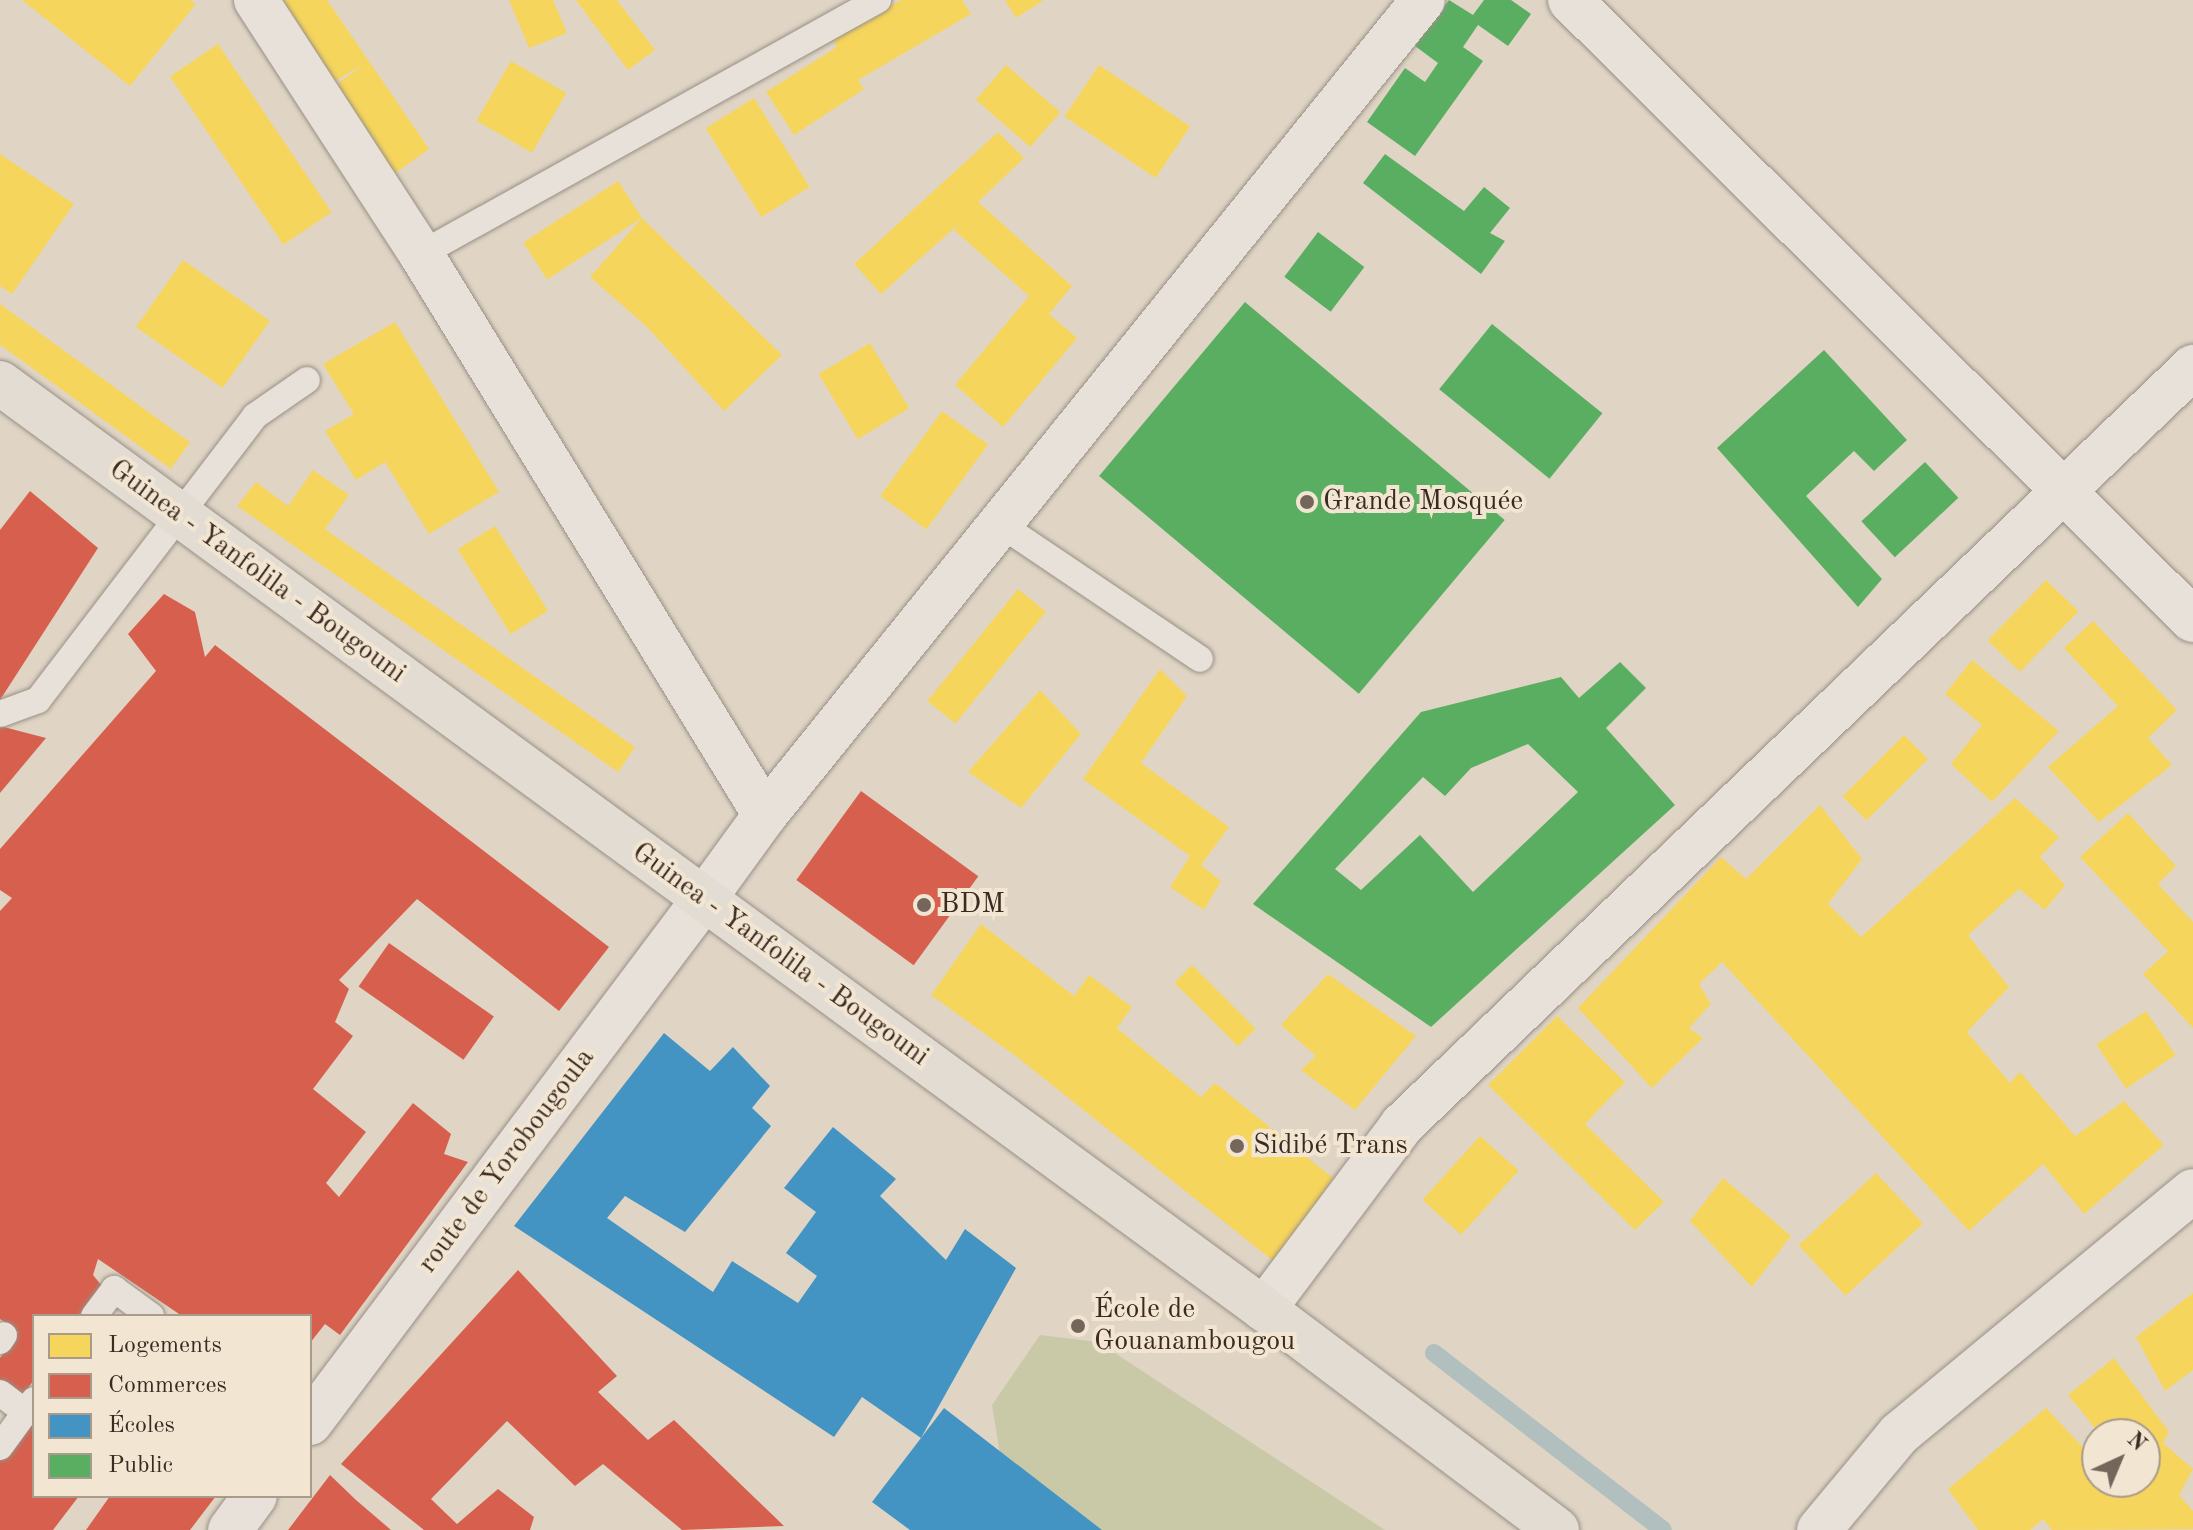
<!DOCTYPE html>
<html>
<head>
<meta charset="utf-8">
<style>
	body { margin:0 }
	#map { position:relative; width:2193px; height:1530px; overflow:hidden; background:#e0d5c5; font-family:"Old Standard TT",serif }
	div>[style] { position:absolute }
	.green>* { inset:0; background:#c9c9a8 }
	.homes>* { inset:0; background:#f6d55c; transform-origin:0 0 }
	.shops>* { inset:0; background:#d6604d; transform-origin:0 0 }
	.schools>* { inset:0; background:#4393c3 }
	.public>* { inset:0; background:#5aae61; transform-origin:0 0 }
	.stream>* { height:18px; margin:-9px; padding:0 9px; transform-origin:9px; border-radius:9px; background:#b2bfbf }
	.roads { filter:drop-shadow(0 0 2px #989086) drop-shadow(0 0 2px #989086) }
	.service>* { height:26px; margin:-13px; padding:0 13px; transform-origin:13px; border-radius:13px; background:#e7e1d9 }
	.minor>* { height:44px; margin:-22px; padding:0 22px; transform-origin:22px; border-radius:22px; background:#e7e1d9 }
	.tertiary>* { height:44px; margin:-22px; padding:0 22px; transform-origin:22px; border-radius:22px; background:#e7e1d9 }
	.secondary>* { height:44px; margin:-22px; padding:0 22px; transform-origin:22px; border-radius:22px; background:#e7e1d9 }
	.primary>* { height:44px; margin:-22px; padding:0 22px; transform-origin:22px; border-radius:22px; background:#e2dcd3 }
	.dots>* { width:22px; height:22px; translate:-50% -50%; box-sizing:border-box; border:4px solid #f2e6d2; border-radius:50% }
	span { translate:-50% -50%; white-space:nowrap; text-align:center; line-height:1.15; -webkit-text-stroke:8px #f2e6d2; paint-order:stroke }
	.poi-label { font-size:28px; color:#3b2a22 }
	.left { translate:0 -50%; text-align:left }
	.street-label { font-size:28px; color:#3b2a22 }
	.legend { position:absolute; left:32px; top:1314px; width:280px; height:184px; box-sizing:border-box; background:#f2e6d2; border:2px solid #a99b8c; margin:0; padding:10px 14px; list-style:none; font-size:24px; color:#3b2a22 }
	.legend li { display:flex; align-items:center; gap:16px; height:40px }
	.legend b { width:40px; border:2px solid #a99b8c }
	.north { position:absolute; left:2081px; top:1418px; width:80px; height:80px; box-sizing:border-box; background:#f2e6d2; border:2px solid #a99b8c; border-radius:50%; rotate:44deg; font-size:22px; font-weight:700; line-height:32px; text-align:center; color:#3b2a22 }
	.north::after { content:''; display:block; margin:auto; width:28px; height:36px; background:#75665b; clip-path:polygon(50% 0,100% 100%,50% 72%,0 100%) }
</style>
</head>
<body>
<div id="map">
	<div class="green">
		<div style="clip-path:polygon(1040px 1335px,1098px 1342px,1385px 1530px,1012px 1530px,992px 1405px)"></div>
	</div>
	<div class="homes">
		<div style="clip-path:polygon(22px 0,190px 0,196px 4px,130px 86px)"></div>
		<div style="clip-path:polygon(274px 0,327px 0,429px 149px,390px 177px,326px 92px,363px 65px,326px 86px)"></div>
		<div style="clip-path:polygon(509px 0,553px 0,567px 33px,529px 48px)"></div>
		<div style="clip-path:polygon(576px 0,617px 0,655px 50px,628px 70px)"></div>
		<div style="clip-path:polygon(901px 0,962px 0,971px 14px,858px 80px,864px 89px,794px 135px,766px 92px,837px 47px,833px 39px)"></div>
		<div style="clip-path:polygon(1005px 0,1044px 0,1016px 18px)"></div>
		<div style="left:218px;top:44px;width:203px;height:58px;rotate:56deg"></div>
		<div style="left:511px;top:61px;width:64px;height:69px;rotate:30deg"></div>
		<div style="left:1006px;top:65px;width:72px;height:46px;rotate:41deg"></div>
		<div style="left:1099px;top:65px;width:110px;height:62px;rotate:34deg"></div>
		<div style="left:754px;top:98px;width:105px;height:57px;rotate:58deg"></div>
		<div style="clip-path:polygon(998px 132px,1024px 158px,978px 202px,1072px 286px,1049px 314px,1077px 338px,1003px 427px,955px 385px,1029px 296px,954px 230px,962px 221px,881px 294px,854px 264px)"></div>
		<div style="clip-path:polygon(0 154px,74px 204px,12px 294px,0 286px)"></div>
		<div style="left:618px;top:181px;width:44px;height:113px;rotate:57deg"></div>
		<div style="clip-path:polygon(642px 218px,782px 355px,724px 411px,647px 327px,590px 277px)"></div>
		<div style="left:183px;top:260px;width:106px;height:82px;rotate:35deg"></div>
		<div style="left:0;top:304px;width:235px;height:33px;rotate:36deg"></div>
		<div style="clip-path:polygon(395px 322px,499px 492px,429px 534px,385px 462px,356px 480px,325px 431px,354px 414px,323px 364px)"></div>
		<div style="left:870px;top:343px;width:76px;height:60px;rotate:59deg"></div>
		<div style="left:942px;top:411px;width:57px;height:105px;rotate:36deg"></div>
		<div style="clip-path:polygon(313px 470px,349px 495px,325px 529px,635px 747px,618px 772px,237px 506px,256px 482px,288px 506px)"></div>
		<div style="left:495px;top:526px;width:100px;height:44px;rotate:58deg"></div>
		<div style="left:2046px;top:580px;width:45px;height:84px;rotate:44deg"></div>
		<div style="left:1018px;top:589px;width:36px;height:144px;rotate:39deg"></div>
		<div style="clip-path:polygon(2093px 621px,2177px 710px,2148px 738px,2172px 765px,2099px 822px,2048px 767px,2118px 706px,2064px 648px)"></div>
		<div style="clip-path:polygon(1972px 660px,2059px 731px,1992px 802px,1951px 764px,1982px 725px,1945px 694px)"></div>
		<div style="clip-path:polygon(1160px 669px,1187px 696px,1141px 763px,1229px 827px,1201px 865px,1221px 881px,1204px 910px,1170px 887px,1190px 856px,1083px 779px)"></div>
		<div style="clip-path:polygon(1040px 690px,1081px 734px,1021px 808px,968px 772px)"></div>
		<div style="left:1904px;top:735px;width:34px;height:87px;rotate:45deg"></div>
		<div style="clip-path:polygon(2015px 798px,2059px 837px,2040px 857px,2065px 885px,2045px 910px,2019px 889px,1968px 935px,2009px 987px,1967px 1032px,2010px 1083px,2020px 1072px,2075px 1136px,2124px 1101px,2164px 1145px,2084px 1214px,2043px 1164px,1969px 1231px,1722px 962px,1699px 984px,1711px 1004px,1689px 1028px,1703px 1038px,1652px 1088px,1578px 1008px,1721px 857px,1746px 879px,1820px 805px,1862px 859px,1828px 904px,1861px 937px)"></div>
		<div style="clip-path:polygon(2128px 813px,2176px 866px,2158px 884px,2193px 922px,2193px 1028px,2143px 974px,2168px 951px,2080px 857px)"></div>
		<div style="clip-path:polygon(981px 924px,1074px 996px,1089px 975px,1132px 1007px,1117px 1028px,1201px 1097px,1215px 1083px,1333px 1178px,1277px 1264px,1017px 1057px,931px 995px)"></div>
		<div style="left:1192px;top:965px;width:90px;height:25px;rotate:45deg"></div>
		<div style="clip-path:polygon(1328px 974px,1416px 1036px,1355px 1110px,1301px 1070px,1316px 1056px,1281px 1025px)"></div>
		<div style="left:2146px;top:1011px;width:53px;height:60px;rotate:56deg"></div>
		<div style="clip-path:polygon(1557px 1016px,1625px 1082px,1585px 1124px,1664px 1202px,1635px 1230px,1488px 1085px)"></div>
		<div style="left:1480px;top:1136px;width:52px;height:86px;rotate:42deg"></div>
		<div style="left:1876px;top:1173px;width:69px;height:106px;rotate:47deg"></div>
		<div style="clip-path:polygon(1723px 1178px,1791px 1236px,1752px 1287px,1690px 1221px)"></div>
		<div style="clip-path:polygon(2193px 1293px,2193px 1370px,2165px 1391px,2136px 1337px)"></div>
		<div style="clip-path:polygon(2114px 1358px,2169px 1432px,2163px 1443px,2193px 1469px,2179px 1495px,2193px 1511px,2193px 1529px,2052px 1530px,2043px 1519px,2030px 1530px,1978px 1530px,1948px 1489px,2046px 1408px,2097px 1462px,2097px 1482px,2145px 1482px,2145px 1434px,2100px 1434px,2068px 1395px)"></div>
	</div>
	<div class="shops">
		<div style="clip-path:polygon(30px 491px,98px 548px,0 700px,0 530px)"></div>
		<div style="clip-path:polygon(164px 594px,195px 612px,205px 657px,215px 645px,609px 947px,559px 1011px,417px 899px,339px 980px,349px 989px,335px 1022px,353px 1036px,313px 1089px,366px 1132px,326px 1183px,339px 1197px,413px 1103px,451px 1134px,444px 1154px,468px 1162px,340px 1335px,325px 1324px,310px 1343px,310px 1316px,182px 1316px,98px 1259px,93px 1275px,102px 1286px,80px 1316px,34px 1316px,34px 1380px,22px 1396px,0 1385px,0 1358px,18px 1332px,0 1319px,0 911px,12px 898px,0 890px,0 849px,156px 671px,128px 634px)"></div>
		<div style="clip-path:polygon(0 726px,46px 738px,0 793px)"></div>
		<div style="left:861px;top:791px;width:145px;height:110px;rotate:36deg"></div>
		<div style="left:389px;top:943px;width:128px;height:53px;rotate:35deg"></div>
		<div style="clip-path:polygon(518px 1270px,617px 1376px,598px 1392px,648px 1440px,674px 1420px,784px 1526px,682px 1530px,603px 1464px,575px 1486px,507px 1421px,431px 1499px,457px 1524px,498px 1489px,534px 1517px,530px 1530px,424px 1530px,341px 1464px)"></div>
		<div style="clip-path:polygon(34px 1411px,34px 1496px,79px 1496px,53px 1530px,0 1530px,0 1458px)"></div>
		<div style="clip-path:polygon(330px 1475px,356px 1500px,391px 1530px,288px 1530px)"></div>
		<div style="clip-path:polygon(110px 1496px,216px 1496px,190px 1530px,86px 1530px)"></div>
	</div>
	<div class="schools">
		<div style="clip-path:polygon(664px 1033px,710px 1071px,733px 1047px,770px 1086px,752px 1108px,771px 1126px,685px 1232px,625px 1196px,607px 1218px,713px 1292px,732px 1261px,798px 1303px,817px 1276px,786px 1253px,816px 1212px,784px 1188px,833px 1127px,896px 1179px,880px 1196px,946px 1260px,965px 1229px,1016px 1268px,921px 1438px,862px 1397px,834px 1437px,514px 1226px)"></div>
		<div style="clip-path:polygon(944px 1408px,1102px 1530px,910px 1530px,872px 1502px)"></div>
	</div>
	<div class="public">
		<div style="clip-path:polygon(1449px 0,1473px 15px,1484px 0,1511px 0,1531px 14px,1508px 46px,1478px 25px,1463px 47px,1483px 61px,1415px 156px,1367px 122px,1405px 68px,1425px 82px,1438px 63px,1415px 46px)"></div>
		<div style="clip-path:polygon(1385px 154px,1464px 211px,1484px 187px,1510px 208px,1490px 233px,1505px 241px,1481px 274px,1363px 183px)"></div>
		<div style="left:1318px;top:232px;width:58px;height:56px;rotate:37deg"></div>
		<div style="left:1245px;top:302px;width:339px;height:227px;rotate:40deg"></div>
		<div style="left:1492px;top:324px;width:142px;height:84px;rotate:39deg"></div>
		<div style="clip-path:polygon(1824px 350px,1907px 440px,1874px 471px,1854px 451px,1806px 496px,1882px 579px,1858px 607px,1717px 448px)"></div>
		<div style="left:1925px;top:462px;width:49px;height:87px;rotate:47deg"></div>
		<div style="clip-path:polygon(evenodd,1620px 662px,1646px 688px,1606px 728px,1675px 805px,1431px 1027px,1253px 904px,1421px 712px,1561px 677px,1579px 698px,1620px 662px,1528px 744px,1578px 792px,1473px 892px,1420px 835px,1361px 890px,1335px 869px,1423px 777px,1445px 796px,1471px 768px,1528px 744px)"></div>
	</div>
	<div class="stream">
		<div style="left:1434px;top:1353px;width:289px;rotate:37.7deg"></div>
	</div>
	<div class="roads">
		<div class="service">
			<div style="left:421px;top:254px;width:523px;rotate:-29.07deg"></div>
			<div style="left:1000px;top:524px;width:241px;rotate:34deg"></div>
			<div style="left:0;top:714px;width:40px;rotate:-20.2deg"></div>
			<div style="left:38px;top:700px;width:357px;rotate:-52.6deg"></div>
			<div style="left:255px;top:416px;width:63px;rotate:-34.7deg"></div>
			<div style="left:94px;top:1316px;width:34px;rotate:-53deg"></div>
			<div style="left:114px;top:1289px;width:46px;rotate:36.1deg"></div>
			<div style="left:0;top:1341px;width:7px;rotate:-56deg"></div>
			<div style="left:0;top:1393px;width:31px;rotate:37deg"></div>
			<div style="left:0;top:1447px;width:58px;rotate:-54.1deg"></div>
		</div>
		<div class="minor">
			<div style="left:256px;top:0;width:303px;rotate:57deg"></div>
			<div style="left:421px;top:254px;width:658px;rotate:58.48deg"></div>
			<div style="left:1570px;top:0;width:879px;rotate:44.86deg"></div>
			<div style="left:1264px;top:1309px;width:230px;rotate:-53.1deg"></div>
			<div style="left:1402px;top:1125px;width:1096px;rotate:-43.78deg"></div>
			<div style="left:1819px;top:1530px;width:125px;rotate:-50.2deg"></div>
			<div style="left:1899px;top:1434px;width:381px;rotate:-39.6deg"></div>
		</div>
		<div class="tertiary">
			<div style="left:704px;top:899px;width:104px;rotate:-54deg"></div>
			<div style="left:765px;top:815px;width:1047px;rotate:-51.08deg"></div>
		</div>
		<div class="secondary">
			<div style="left:310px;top:1423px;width:656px;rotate:-53.06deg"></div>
			<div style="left:230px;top:1530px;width:42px;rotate:-53.7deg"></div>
		</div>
		<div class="primary">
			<div style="left:0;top:383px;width:1567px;rotate:36.23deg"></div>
			<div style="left:1264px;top:1309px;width:367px;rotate:37deg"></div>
		</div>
	</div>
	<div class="dots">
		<div style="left:1307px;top:502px;background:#75665b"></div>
		<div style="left:924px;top:905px;background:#75665b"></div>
		<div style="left:1237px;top:1146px;background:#75665b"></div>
		<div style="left:1078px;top:1326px;background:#75665b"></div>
	</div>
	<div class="poi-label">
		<span class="left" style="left:1323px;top:502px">Grande Mosquée</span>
		<span class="left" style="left:940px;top:905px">BDM</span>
		<span class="left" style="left:1253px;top:1146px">Sidibé Trans</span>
		<span class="left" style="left:1094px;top:1326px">École de<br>Gouanambougou</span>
	</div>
	<div class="street-label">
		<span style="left:257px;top:572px;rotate:36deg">Guinea - Yanfolila - Bougouni</span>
		<span style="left:780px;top:955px;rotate:36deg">Guinea - Yanfolila - Bougouni</span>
		<span style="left:507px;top:1161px;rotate:-53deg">route de Yorobougoula</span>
	</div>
	<ul class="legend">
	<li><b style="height:22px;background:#f6d55c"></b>Logements</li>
	<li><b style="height:22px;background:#d6604d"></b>Commerces</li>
	<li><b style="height:22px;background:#4393c3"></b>Écoles</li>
	<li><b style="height:22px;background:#5aae61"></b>Public</li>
	</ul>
	<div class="north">N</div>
</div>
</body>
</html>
